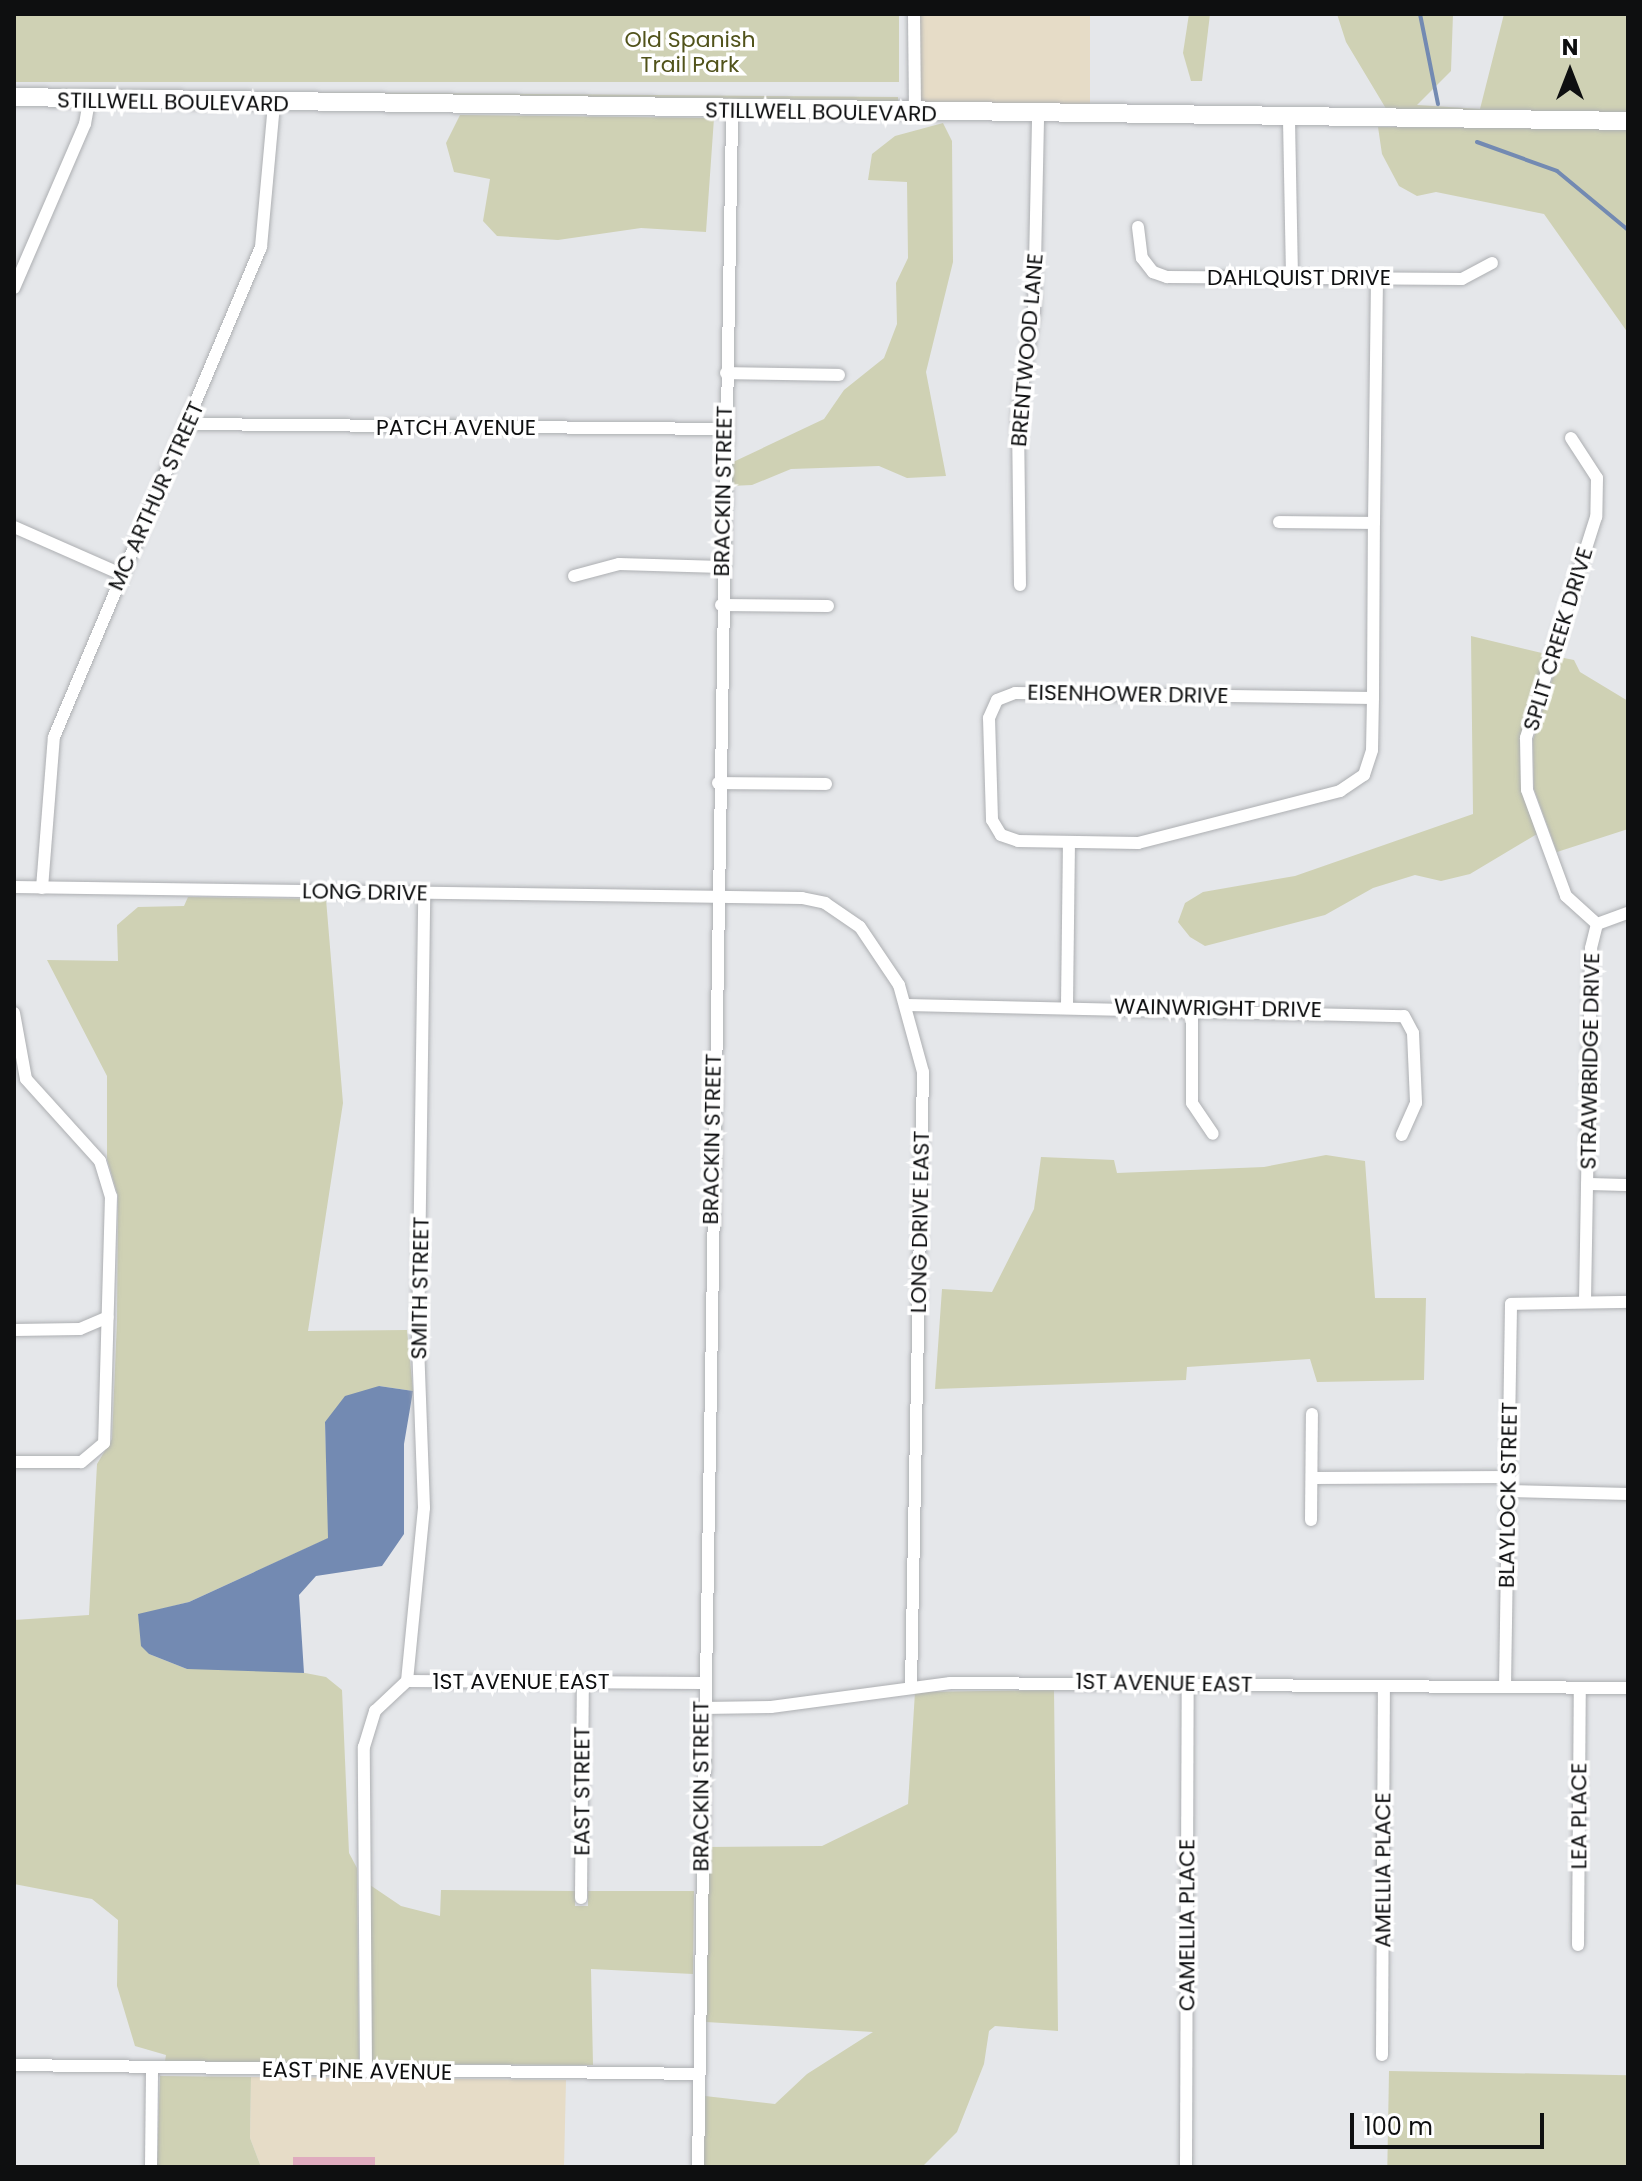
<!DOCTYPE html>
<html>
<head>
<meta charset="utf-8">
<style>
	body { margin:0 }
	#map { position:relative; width:1642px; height:2181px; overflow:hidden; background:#e5e7ea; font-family:Poppins,sans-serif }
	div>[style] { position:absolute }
	.commercial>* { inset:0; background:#e6dcc7; transform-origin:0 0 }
	.green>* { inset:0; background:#cfd1b4; transform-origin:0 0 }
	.water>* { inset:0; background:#738ab2 }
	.stream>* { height:4px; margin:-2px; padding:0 2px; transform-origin:2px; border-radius:2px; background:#738ab2 }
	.building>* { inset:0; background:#dfabbe; transform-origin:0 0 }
	.roads { filter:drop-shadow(0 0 2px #adafb2) drop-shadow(0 0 2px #adafb2) }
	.street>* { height:12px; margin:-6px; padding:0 6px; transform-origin:6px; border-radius:6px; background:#fff }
	.secondary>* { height:18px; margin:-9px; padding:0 9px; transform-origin:9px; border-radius:9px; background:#fff }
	span { translate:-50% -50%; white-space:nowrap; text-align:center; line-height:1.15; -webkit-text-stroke:7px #fff; paint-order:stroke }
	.park-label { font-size:22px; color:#51531b }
	.street-label { font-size:22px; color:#0e0f10 }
	.frame { position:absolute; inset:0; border:16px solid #0e0f10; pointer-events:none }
	.north { position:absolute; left:1530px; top:32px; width:80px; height:80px; -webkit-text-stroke:6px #fff; paint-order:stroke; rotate:0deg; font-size:22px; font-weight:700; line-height:32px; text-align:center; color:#0e0f10 }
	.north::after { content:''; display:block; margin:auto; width:28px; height:36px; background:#0e0f10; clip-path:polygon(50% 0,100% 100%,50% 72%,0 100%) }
	.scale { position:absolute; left:1350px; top:2113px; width:194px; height:36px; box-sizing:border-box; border:4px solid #0e0f10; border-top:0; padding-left:10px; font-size:24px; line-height:28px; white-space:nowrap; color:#0e0f10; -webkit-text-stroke:6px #fff; paint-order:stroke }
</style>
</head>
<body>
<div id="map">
	<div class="commercial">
		<div style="left:920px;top:14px;width:170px;height:91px"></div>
		<div style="clip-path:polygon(251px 2077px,566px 2080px,564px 2167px,261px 2167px,250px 2138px)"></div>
	</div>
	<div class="green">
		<div style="left:15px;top:14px;width:884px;height:68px"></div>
		<div style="clip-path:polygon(1189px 14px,1210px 14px,1202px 81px,1191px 81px,1183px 53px)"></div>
		<div style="clip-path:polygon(1337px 14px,1453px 14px,1451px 71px,1417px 105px,1480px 109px,1504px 14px,1628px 14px,1628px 113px,1388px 112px,1346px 42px)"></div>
		<div style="clip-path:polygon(287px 92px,898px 97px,898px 102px)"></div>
		<div style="clip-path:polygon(460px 115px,714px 118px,706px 232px,641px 228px,558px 240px,497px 236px,483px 221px,490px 179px,454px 172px,446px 143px)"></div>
		<div style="clip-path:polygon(943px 123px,952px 141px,953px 262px,926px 372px,946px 476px,907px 478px,879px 466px,791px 469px,752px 485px,730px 486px,731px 463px,824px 419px,844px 390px,884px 358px,897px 324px,896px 283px,908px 258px,907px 182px,868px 180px,872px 154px,895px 136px)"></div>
		<div style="clip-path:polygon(1378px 127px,1628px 129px,1628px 333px,1544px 214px,1436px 192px,1417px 196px,1399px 186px,1382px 154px)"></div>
		<div style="clip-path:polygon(1471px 636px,1546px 654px,1520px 738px,1521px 790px,1537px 834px,1470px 874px,1441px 881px,1415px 875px,1373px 888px,1325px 915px,1205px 946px,1190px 937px,1178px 922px,1185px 903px,1203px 892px,1295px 876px,1473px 814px)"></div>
		<div style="clip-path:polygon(1559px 657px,1574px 660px,1580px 672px,1628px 701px,1628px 829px,1557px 852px,1534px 789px,1533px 740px)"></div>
		<div style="clip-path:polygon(188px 897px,326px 899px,343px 1103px,308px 1331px,407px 1330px,413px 1391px,379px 1386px,325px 1422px,329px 1538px,189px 1602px,138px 1615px,149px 1654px,187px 1669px,274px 1667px,326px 1677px,342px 1690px,349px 1853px,357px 1868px,359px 2064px,165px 2061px,166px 2055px,135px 2046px,117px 1986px,118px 1920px,92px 1899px,14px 1884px,14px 1620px,89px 1615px,97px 1464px,112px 1439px,117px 1321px,118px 1196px,107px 1159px,107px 1076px,47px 960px,118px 961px,117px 925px,138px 907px,184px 906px)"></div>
		<div style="clip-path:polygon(1326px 1155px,1365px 1161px,1375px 1298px,1426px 1298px,1424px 1380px,1317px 1382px,1310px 1359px,1187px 1367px,1186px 1380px,935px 1389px,942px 1289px,992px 1292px,1034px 1209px,1041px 1157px,1114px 1160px,1117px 1173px,1264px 1167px)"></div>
		<div style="clip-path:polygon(1054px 1690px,1058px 2031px,995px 2026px,989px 2031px,984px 2064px,957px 2132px,922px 2167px,704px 2167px,705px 2096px,775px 2104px,807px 2074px,873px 2032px,706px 2022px,707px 1847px,822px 1846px,908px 1804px,915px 1692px)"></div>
		<div style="clip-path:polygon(370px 1885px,401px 1906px,440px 1916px,441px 1890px,575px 1891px,575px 1906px,588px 1906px,588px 1891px,694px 1891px,693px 1974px,591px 1969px,593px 2065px,372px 2064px)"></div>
		<div style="left:1389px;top:2071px;width:239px;height:96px;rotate:1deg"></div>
		<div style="clip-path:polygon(160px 2076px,251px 2077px,250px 2138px,261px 2167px,157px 2167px)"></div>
	</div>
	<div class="water">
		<div style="clip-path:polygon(379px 1386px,413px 1391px,404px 1444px,404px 1534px,382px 1566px,316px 1576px,299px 1595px,304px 1673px,187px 1669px,149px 1654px,141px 1646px,138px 1614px,189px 1602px,328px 1538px,325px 1422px,345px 1396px)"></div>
	</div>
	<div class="stream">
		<div style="left:1420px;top:14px;width:92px;rotate:78.7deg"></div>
		<div style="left:1477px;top:142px;width:85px;rotate:19.9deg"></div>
		<div style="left:1557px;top:171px;width:92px;rotate:39.7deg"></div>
	</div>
	<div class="building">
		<div style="left:293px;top:2157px;width:82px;height:10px"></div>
	</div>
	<div class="roads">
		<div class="street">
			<div style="left:914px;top:14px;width:98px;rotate:89.4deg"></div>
			<div style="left:1289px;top:120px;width:158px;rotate:88.9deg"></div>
			<div style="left:1138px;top:227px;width:31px;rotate:83deg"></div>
			<div style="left:1142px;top:258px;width:18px;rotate:52deg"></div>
			<div style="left:1153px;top:272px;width:15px;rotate:20deg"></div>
			<div style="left:1167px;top:277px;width:295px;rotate:0.4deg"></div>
			<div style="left:1462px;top:279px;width:34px;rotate:-28deg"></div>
			<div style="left:14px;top:288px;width:179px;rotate:-66.6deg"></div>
			<div style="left:85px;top:124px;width:23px;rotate:-80deg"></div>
			<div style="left:726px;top:373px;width:113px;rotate:1deg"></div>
			<div style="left:187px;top:424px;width:538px;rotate:0.53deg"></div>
			<div style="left:1571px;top:438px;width:48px;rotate:57deg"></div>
			<div style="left:1597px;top:478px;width:39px;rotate:91deg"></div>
			<div style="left:1596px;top:517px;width:232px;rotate:107.6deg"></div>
			<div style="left:1526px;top:738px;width:52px;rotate:88.9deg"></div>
			<div style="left:1527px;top:790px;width:113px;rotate:69.8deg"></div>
			<div style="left:1566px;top:896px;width:42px;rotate:42.1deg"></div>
			<div style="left:1279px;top:522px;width:95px;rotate:0.6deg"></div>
			<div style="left:14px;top:527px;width:117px;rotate:23.7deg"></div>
			<div style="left:574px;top:576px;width:47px;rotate:-14.9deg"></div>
			<div style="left:619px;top:564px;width:103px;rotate:1.7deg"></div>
			<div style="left:1020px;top:585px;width:170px;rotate:-90.7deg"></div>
			<div style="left:1018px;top:415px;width:105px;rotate:-81.3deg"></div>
			<div style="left:1034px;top:311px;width:197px;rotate:-88.8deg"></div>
			<div style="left:721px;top:605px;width:107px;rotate:0.5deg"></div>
			<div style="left:1373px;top:698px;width:358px;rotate:-179.2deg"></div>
			<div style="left:1015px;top:693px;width:19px;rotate:159deg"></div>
			<div style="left:997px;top:700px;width:20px;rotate:114deg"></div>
			<div style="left:989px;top:718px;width:102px;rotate:88.3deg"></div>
			<div style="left:992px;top:820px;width:17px;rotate:59deg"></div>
			<div style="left:1001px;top:835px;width:18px;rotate:19deg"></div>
			<div style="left:1018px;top:841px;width:120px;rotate:1deg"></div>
			<div style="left:1138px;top:843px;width:209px;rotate:-14.4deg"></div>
			<div style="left:1340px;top:791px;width:29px;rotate:-34deg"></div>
			<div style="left:1364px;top:775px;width:26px;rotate:-72deg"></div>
			<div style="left:1372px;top:750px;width:52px;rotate:-88.9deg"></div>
			<div style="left:1373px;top:698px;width:175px;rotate:-89.7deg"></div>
			<div style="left:1374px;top:523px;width:245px;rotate:-89.3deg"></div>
			<div style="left:718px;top:783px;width:108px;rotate:0.5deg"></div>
			<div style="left:14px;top:887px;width:788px;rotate:0.8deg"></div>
			<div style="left:802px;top:898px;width:24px;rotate:12deg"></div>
			<div style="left:825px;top:903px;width:42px;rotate:34.4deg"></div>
			<div style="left:860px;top:927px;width:70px;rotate:56.1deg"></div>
			<div style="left:899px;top:985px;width:90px;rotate:74.6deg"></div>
			<div style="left:923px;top:1072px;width:613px;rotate:91.12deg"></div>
			<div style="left:42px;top:888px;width:151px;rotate:-85.5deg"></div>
			<div style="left:54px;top:737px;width:532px;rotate:-67.1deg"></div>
			<div style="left:261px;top:247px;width:144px;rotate:-84.8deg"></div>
			<div style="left:1067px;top:1004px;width:162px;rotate:-89.3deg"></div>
			<div style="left:907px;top:1005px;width:497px;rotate:1.3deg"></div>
			<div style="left:1404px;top:1016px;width:19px;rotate:62deg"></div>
			<div style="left:1413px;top:1033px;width:70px;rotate:87.5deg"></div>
			<div style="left:1416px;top:1103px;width:35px;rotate:114deg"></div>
			<div style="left:1192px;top:1009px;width:94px;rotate:90deg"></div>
			<div style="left:1192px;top:1103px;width:37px;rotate:56deg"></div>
			<div style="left:14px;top:1013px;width:67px;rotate:79.7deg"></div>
			<div style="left:26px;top:1079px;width:110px;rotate:47.9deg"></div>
			<div style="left:100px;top:1161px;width:37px;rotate:73deg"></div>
			<div style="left:111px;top:1196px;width:247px;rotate:91.6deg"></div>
			<div style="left:104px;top:1443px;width:30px;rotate:140deg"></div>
			<div style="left:81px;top:1462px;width:67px;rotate:180deg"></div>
			<div style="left:1587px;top:1184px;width:41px;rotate:1.4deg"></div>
			<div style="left:1585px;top:1301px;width:353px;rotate:-89deg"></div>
			<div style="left:1591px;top:948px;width:25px;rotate:-76deg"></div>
			<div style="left:1597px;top:924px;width:33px;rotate:-20deg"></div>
			<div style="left:14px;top:1330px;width:66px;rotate:-0.9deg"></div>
			<div style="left:80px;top:1329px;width:30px;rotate:-23deg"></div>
			<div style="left:1312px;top:1478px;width:197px;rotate:-0.3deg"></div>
			<div style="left:1509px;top:1491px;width:119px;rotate:1.4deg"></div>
			<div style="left:1311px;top:1520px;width:106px;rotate:-89.5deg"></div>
			<div style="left:407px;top:1681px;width:174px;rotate:-84.4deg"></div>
			<div style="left:424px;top:1508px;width:166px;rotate:-92.1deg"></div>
			<div style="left:418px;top:1342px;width:450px;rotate:-89.2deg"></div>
			<div style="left:1505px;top:1687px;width:383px;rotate:-89.1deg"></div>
			<div style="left:1511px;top:1304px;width:117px;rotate:-1deg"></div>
			<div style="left:702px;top:1708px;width:69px;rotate:-0.8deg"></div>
			<div style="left:771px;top:1707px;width:181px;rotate:-7.6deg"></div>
			<div style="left:950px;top:1683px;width:678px;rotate:0.42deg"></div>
			<div style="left:581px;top:1898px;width:215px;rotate:-89.5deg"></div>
			<div style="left:1578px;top:1945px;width:257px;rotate:-89.6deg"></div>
			<div style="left:1382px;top:2055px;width:369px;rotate:-89.7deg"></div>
			<div style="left:14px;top:2065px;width:685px;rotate:0.75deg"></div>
			<div style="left:366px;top:2071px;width:324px;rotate:-90.4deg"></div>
			<div style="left:364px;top:1747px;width:38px;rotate:-73deg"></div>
			<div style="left:375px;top:1711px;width:44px;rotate:-43.2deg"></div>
			<div style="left:407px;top:1681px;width:295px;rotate:0.4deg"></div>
			<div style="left:151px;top:2167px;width:99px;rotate:-89.4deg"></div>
			<div style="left:698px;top:2167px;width:2057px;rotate:-89.05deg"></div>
			<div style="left:1186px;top:2167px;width:484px;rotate:-89.8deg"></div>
		</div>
		<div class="secondary">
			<div style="left:14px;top:97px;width:1614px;rotate:0.85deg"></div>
		</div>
	</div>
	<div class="park-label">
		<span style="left:690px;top:52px">Old Spanish<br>Trail Park</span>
	</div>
	<div class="street-label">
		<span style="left:173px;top:102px;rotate:1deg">STILLWELL BOULEVARD</span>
		<span style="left:821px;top:112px;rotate:1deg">STILLWELL BOULEVARD</span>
		<span style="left:1299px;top:278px">DAHLQUIST DRIVE</span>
		<span style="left:1027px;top:350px;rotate:-85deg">BRENTWOOD LANE</span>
		<span style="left:456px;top:428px">PATCH AVENUE</span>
		<span style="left:723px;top:491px;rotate:-89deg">BRACKIN STREET</span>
		<span style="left:156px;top:496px;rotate:-66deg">MC ARTHUR STREET</span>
		<span style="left:1558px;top:639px;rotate:-73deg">SPLIT CREEK DRIVE</span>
		<span style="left:1128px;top:694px;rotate:1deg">EISENHOWER DRIVE</span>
		<span style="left:365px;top:892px;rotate:1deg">LONG DRIVE</span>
		<span style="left:1218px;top:1008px;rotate:1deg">WAINWRIGHT DRIVE</span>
		<span style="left:1590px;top:1061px;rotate:-89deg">STRAWBRIDGE DRIVE</span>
		<span style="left:712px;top:1139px;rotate:-89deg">BRACKIN STREET</span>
		<span style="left:920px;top:1222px;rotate:-89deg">LONG DRIVE EAST</span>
		<span style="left:420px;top:1288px;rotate:-89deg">SMITH STREET</span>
		<span style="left:1508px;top:1495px;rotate:-89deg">BLAYLOCK STREET</span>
		<span style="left:521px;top:1682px">1ST AVENUE EAST</span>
		<span style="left:1164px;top:1683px;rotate:1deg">1ST AVENUE EAST</span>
		<span style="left:701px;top:1786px;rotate:-90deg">BRACKIN STREET</span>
		<span style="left:582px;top:1791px;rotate:-90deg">EAST STREET</span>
		<span style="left:1579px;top:1816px;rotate:-90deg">LEA PLACE</span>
		<span style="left:1383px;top:1870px;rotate:-90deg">AMELLIA PLACE</span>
		<span style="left:1187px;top:1925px;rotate:-90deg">CAMELLIA PLACE</span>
		<span style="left:357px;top:2071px;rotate:1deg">EAST PINE AVENUE</span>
	</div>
	<div class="frame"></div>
	<div class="north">N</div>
	<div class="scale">100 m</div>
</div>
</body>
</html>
